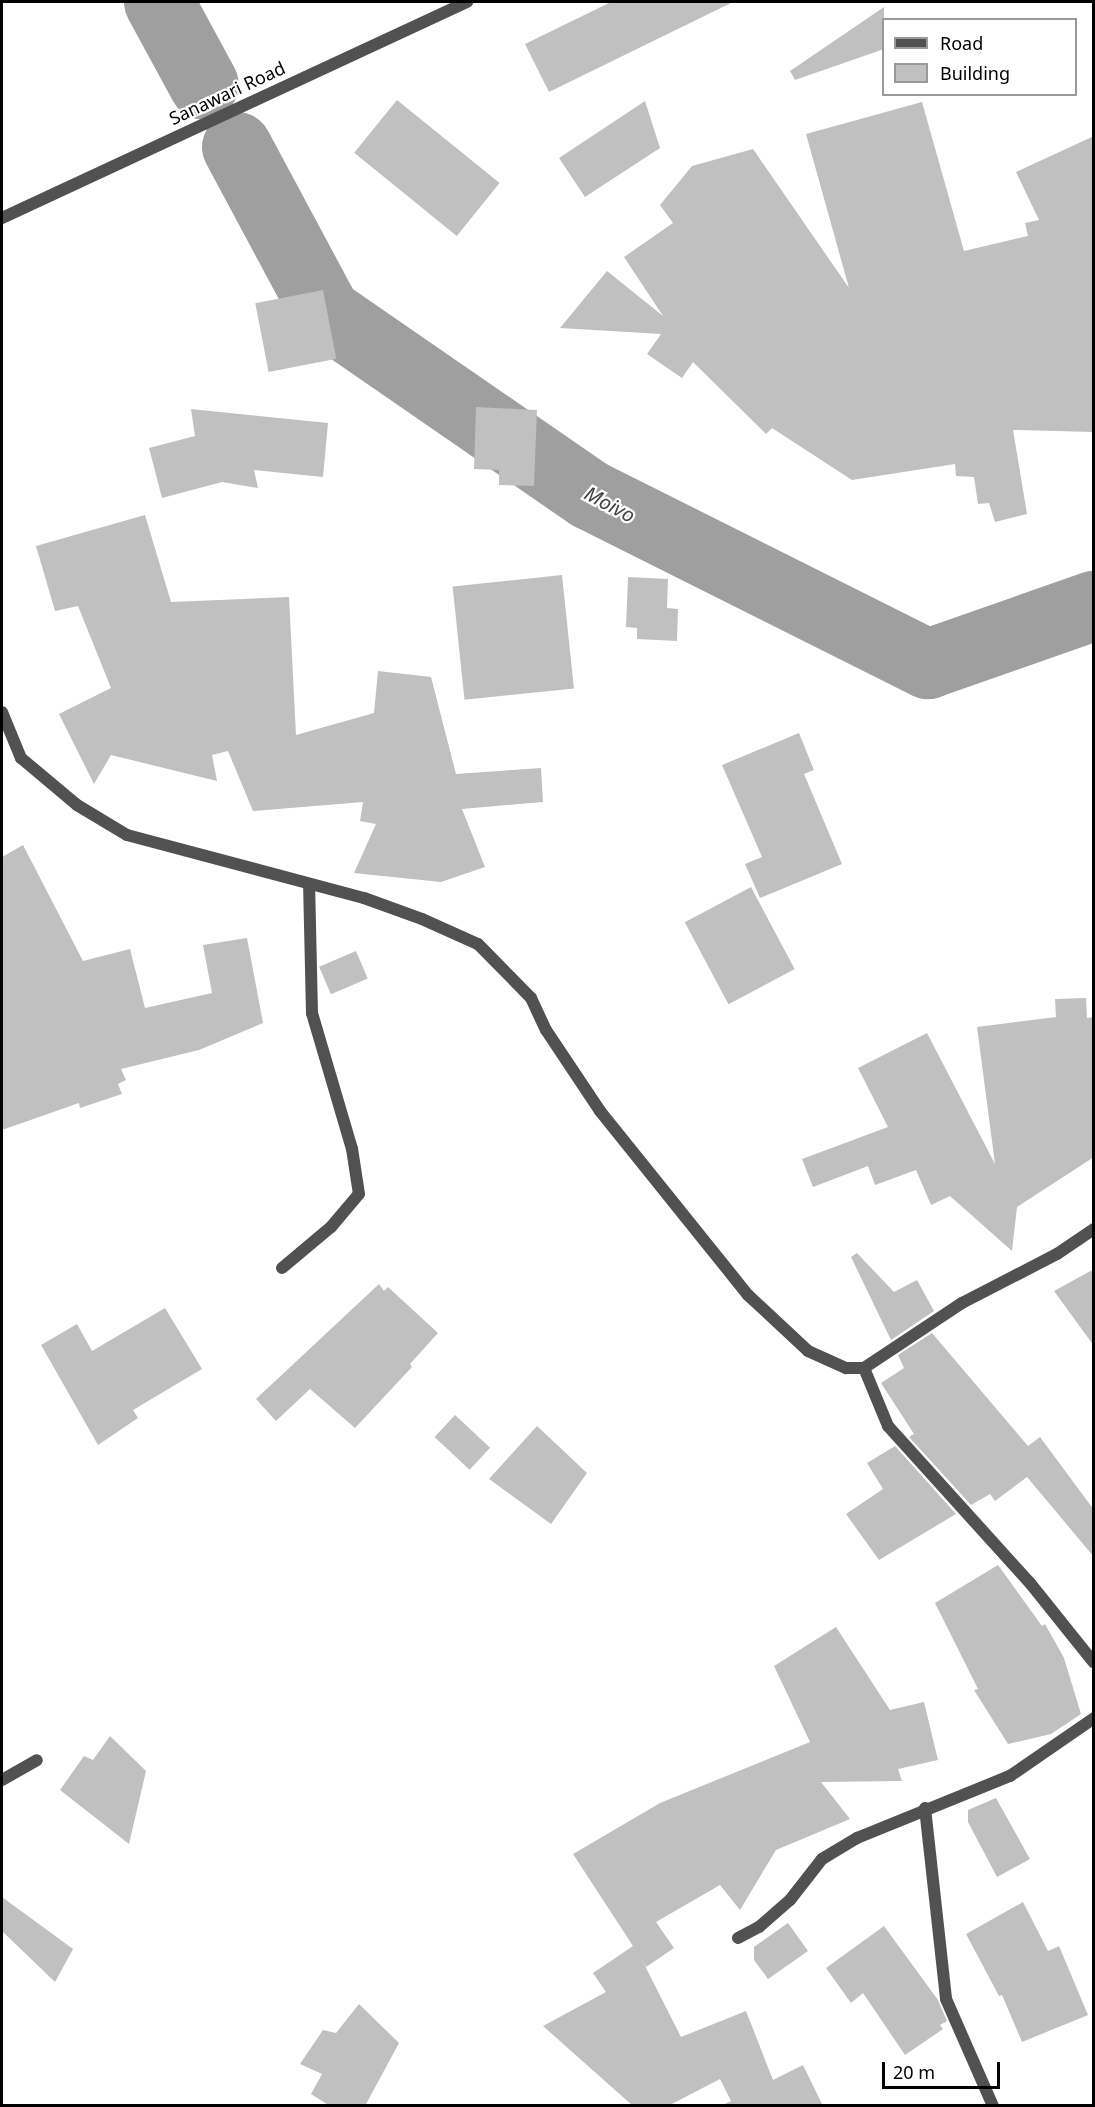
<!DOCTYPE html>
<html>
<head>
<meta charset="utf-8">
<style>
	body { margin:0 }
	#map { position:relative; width:1095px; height:2107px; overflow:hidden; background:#fff; font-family:"Noto Sans",sans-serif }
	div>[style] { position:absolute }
	.river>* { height:70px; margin:-35px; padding:0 35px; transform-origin:35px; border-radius:35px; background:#9f9f9f }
	.building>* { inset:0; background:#c0c0c0; transform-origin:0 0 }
	.minor>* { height:12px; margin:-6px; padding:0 6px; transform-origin:6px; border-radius:6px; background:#515151 }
	.tertiary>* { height:12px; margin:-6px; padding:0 6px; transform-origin:6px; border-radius:6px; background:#515151 }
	span { translate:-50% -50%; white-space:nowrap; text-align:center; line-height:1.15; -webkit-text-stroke:4.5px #fff; paint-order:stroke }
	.street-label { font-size:18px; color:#000 }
	.water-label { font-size:20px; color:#404040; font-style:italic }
	.frame { position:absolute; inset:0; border:3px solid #000; pointer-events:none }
	.legend { position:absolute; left:882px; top:18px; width:195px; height:78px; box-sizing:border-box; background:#fff; border:2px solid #999; margin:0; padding:8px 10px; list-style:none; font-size:18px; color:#000 }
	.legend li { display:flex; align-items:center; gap:12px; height:30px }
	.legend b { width:30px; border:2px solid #999 }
	.scale { position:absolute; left:882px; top:2062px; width:118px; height:27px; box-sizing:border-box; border:3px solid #000; border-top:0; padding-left:8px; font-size:18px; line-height:21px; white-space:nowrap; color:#000; -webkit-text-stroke:4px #fff; paint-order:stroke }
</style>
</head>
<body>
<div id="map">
	<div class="river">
		<div style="left:159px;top:2px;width:94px;rotate:61.5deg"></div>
		<div style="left:237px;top:147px;width:188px;rotate:61.8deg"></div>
		<div style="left:326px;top:313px;width:321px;rotate:34.6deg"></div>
		<div style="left:590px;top:495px;width:378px;rotate:26.6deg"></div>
		<div style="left:928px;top:664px;width:176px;rotate:-19.3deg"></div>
	</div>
	<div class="building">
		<div style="clip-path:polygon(611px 2px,733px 2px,549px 92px,525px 44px)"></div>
		<div style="clip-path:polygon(884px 7px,884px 49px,795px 80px,790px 71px)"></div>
		<div style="left:397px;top:100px;width:132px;height:68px;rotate:39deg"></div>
		<div style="clip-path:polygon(645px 101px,660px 148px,585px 197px,559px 158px)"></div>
		<div style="clip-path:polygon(922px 102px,964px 251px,1028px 236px,1025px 223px,1039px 220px,1016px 172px,1094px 136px,1094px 432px,1013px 430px,1027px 514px,995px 522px,989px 503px,978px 504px,974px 477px,956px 476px,955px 464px,852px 480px,772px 428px,766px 434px,693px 362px,682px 378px,647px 354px,661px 334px,560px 328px,607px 271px,663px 316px,624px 257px,673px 223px,660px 205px,692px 166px,753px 149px,849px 288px,806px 134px)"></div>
		<div style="left:323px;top:290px;width:70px;height:69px;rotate:79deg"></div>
		<div style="clip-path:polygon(476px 407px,537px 410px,534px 486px,499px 485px,499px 470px,474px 469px)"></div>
		<div style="clip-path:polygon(191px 409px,328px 423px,323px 477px,254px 470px,258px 488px,222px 482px,162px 498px,149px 448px,195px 436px)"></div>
		<div style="clip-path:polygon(145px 515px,171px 602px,289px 597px,296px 735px,374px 713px,378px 671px,431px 677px,456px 774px,541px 768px,543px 802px,462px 809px,485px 867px,441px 882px,354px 873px,376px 824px,360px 821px,363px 802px,253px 811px,228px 751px,212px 755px,217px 781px,111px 755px,94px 784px,59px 714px,111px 688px,78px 606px,55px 611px,36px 546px)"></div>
		<div style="left:562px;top:575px;width:114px;height:110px;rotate:84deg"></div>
		<div style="clip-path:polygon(628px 577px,668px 579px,667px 608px,678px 609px,677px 641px,637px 639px,637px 628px,626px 627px)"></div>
		<div style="clip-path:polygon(799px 733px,814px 770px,804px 774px,842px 864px,760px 898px,745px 864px,762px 857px,722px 765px)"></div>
		<div style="clip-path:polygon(23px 845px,83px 961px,130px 949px,145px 1008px,212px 993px,203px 945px,247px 938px,263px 1023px,199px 1050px,121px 1069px,126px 1080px,118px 1084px,122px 1094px,80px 1108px,79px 1103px,2px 1130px,2px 857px)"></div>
		<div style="left:751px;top:887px;width:93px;height:75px;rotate:62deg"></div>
		<div style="left:356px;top:951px;width:30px;height:40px;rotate:67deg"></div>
		<div style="clip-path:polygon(1086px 998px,1087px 1018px,1094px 1017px,1094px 1157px,1017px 1207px,1012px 1251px,950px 1196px,931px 1205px,916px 1170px,875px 1185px,868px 1166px,813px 1187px,802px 1159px,888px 1127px,858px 1068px,927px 1033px,995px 1164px,977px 1027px,1056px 1017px,1055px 999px)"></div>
		<div style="clip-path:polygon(857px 1253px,894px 1292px,917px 1280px,934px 1311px,891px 1340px,851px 1257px)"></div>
		<div style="clip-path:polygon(1094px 1269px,1094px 1346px,1054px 1291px)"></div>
		<div style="clip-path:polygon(379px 1284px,384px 1291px,388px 1287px,438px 1333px,410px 1364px,412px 1367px,355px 1428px,310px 1389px,276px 1421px,256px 1399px)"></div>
		<div style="clip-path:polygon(165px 1308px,202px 1369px,133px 1410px,138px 1418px,98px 1445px,41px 1345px,77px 1324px,92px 1351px)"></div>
		<div style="clip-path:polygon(932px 1333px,1028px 1446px,1040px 1437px,1094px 1510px,1094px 1557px,1027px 1477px,995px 1501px,990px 1494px,971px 1505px,909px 1437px,914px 1434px,881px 1383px,904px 1368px,898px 1355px)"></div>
		<div style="left:455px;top:1415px;width:48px;height:30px;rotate:43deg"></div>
		<div style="clip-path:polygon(537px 1426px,587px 1473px,551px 1524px,489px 1479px)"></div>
		<div style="clip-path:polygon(895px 1446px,956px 1514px,879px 1560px,846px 1514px,883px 1489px,867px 1463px)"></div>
		<div style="clip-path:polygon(998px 1565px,1042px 1626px,1045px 1624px,1064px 1658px,1081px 1714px,1051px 1734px,1008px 1744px,974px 1690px,978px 1689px,935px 1603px)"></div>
		<div style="clip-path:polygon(836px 1627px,890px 1710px,924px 1702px,938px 1760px,898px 1769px,902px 1781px,821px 1782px,850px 1819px,776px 1850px,740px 1910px,720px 1885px,656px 1922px,674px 1948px,646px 1967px,642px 1960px,681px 2037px,746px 2011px,773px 2080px,803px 2065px,823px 2106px,721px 2106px,731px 2101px,720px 2079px,668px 2106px,633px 2106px,543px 2026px,606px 1992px,593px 1973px,633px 1946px,573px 1854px,660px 1803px,810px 1742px,774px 1666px)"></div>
		<div style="clip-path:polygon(110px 1736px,146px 1771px,129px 1844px,60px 1790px,84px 1756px,93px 1760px)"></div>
		<div style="clip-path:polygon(996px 1798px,1030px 1859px,997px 1877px,968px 1822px,968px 1810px)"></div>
		<div style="clip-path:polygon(2px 1897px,73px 1949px,55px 1982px,2px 1931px)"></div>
		<div style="clip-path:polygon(1023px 1902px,1048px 1951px,1059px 1946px,1088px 2015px,1022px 2042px,1002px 1995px,999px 1996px,966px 1934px)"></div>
		<div style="clip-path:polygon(788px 1923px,808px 1951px,768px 1979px,754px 1960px,754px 1947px)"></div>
		<div style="clip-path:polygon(884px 1926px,938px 2000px,947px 2021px,940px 2025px,943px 2029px,905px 2055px,863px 1993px,851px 2003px,826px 1968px)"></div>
		<div style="clip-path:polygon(359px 2004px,399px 2043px,365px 2106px,330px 2106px,311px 2094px,322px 2074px,300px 2064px,323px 2030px,336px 2033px)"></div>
	</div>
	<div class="minor">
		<div style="left:2px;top:712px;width:50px;rotate:67.6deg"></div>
		<div style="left:21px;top:758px;width:73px;rotate:40deg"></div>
		<div style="left:77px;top:805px;width:58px;rotate:31deg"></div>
		<div style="left:127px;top:835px;width:245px;rotate:14.9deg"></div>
		<div style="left:364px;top:898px;width:62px;rotate:19.9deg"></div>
		<div style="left:422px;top:919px;width:61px;rotate:24.1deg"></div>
		<div style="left:478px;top:944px;width:76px;rotate:45.5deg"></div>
		<div style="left:531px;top:998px;width:35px;rotate:65deg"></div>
		<div style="left:546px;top:1030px;width:97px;rotate:56.3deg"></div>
		<div style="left:600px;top:1111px;width:236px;rotate:51.2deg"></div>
		<div style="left:748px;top:1295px;width:82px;rotate:43deg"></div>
		<div style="left:808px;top:1351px;width:42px;rotate:24.1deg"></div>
		<div style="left:846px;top:1368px;width:18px"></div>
		<div style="left:864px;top:1368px;width:118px;rotate:-33.6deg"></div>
		<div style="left:962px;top:1303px;width:107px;rotate:-27.3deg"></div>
		<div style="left:1057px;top:1254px;width:45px;rotate:-34deg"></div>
		<div style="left:282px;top:1268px;width:64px;rotate:-39.9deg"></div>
		<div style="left:331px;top:1227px;width:43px;rotate:-49.7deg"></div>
		<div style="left:359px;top:1194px;width:46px;rotate:-98.8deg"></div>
		<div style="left:352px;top:1149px;width:142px;rotate:-106.4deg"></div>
		<div style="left:312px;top:1013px;width:128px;rotate:-91.3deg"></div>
		<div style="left:864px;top:1368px;width:63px;rotate:67.5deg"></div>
		<div style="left:888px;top:1426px;width:212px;rotate:47.9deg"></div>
		<div style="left:1030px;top:1583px;width:102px;rotate:51.3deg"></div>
		<div style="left:2px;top:1780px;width:40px;rotate:-29.7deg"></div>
		<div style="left:925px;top:1808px;width:192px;rotate:83.7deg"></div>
		<div style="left:946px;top:1999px;width:117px;rotate:66.3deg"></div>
		<div style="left:738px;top:1938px;width:24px;rotate:-28deg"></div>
		<div style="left:759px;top:1927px;width:41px;rotate:-41.1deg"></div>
		<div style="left:790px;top:1900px;width:52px;rotate:-52deg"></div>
		<div style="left:822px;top:1859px;width:41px;rotate:-31deg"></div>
		<div style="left:857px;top:1838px;width:165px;rotate:-22.1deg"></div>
		<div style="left:1010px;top:1776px;width:102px;rotate:-34.6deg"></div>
	</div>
	<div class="tertiary">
		<div style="left:2px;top:218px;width:513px;rotate:-24.92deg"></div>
	</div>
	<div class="street-label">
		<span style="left:227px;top:93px;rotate:-25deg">Sanawari Road</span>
	</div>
	<div class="water-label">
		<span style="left:610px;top:504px;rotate:28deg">Moivo</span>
	</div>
	<div class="frame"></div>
	<ul class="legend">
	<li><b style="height:8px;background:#515151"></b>Road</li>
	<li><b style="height:16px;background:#c0c0c0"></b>Building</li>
	</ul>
	<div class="scale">20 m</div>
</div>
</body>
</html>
